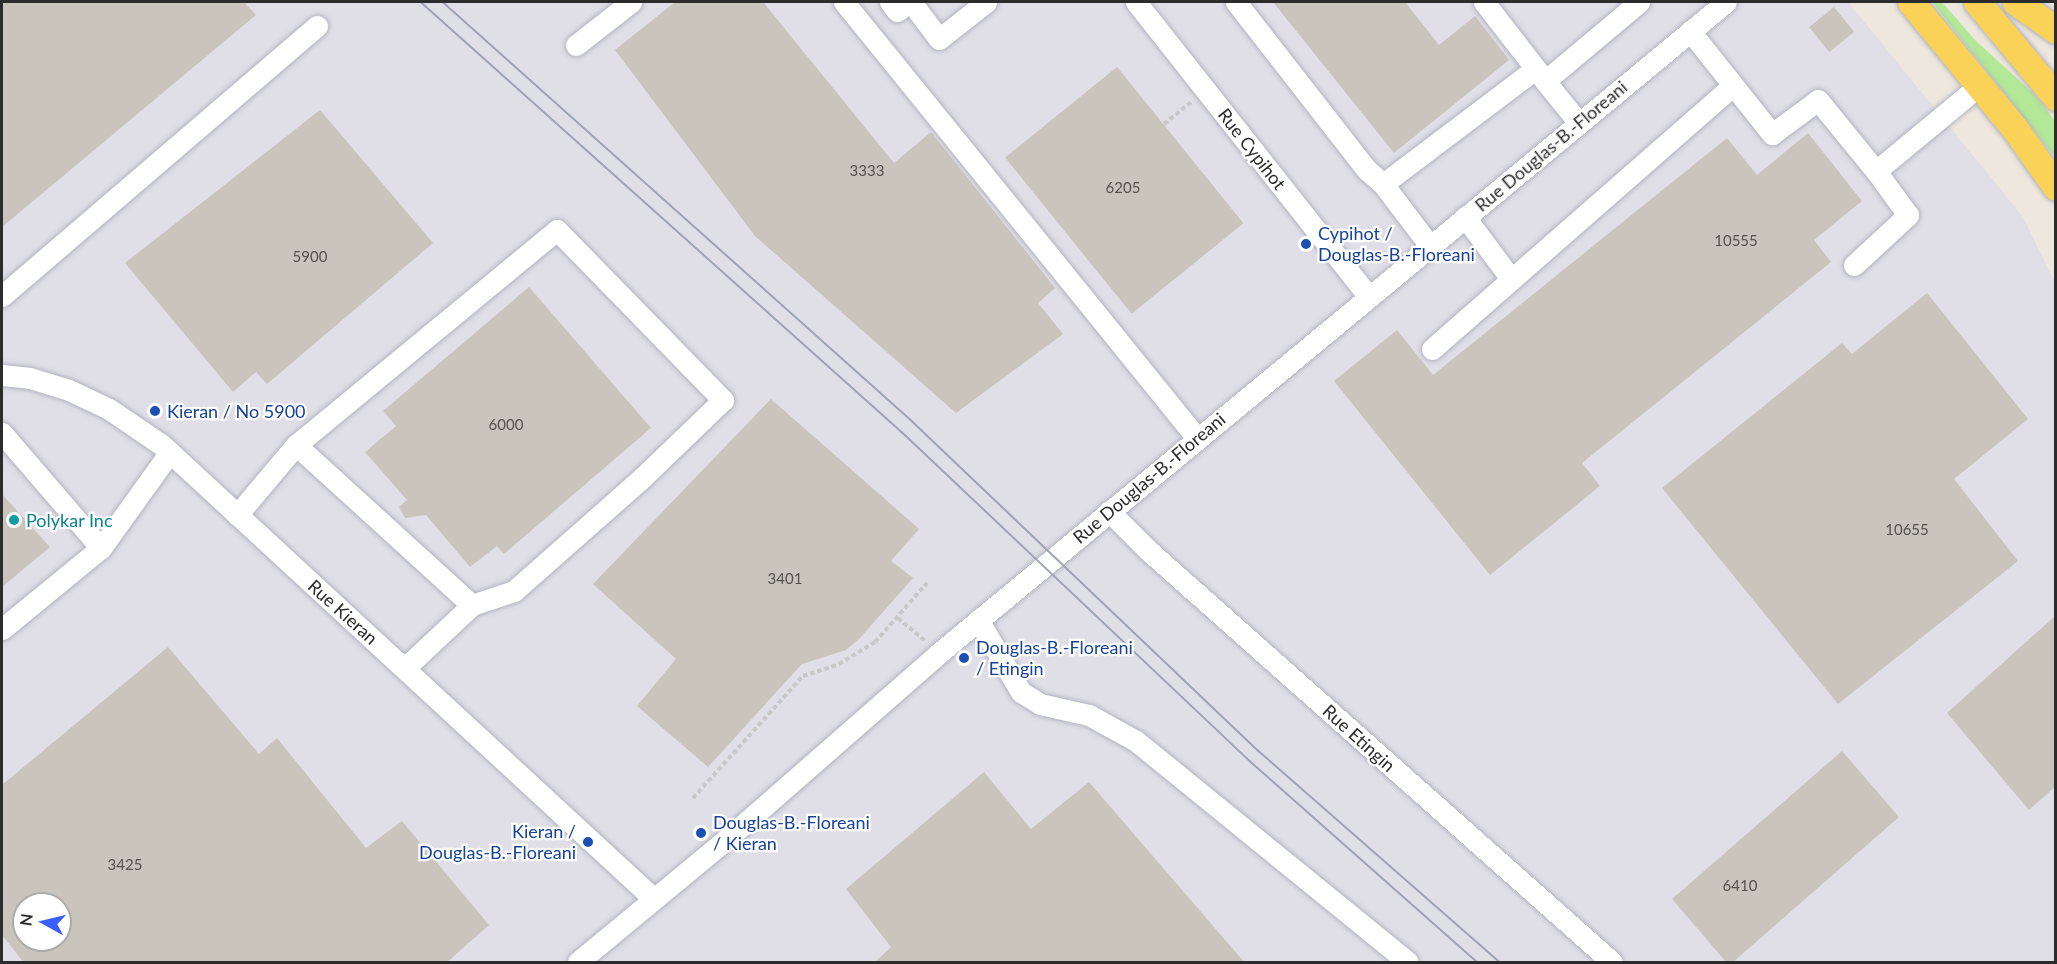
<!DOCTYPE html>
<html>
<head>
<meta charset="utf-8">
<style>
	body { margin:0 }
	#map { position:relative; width:2057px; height:964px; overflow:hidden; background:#eee7dd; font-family:Lato,sans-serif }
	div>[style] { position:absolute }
	.industrial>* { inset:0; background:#e0dee6 }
	.green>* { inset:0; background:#b3e897 }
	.building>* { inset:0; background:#c9c5bc; transform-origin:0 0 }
	.path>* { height:4px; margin-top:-2px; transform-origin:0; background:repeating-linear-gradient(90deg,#c8c8c8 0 4.5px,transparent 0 7.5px) }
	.roads { filter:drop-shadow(0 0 2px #b1b4c0) drop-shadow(0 0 2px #b1b4c0) }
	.minor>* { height:21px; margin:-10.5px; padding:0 10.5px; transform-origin:10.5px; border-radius:10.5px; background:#fff }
	.major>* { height:27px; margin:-13.5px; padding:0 13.5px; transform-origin:13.5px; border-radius:13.5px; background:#f9d257 }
	.tram>* { height:1.5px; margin:-0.75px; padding:0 0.75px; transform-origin:0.75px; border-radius:0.75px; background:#9fa3b7 }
	.dots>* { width:16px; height:16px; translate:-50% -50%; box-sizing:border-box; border:3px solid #fff; border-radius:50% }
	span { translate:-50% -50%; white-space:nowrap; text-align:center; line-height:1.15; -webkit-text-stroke:4.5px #fff; paint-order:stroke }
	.number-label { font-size:15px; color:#535250 }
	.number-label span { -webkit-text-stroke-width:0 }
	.street-label { font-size:18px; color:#2c2c2c }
	.transit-label { font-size:18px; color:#164399 }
	.left { translate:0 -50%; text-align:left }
	.right { translate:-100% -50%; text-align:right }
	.culture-label { font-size:18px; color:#0d838f }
	.frame { position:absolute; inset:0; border:3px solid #2c2c2c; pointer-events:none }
	.north { position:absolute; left:12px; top:892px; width:60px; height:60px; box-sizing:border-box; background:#fff; border:2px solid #ababab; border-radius:50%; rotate:278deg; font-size:16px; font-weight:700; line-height:24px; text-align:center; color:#2c2c2c }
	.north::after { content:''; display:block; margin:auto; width:21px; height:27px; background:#3960ff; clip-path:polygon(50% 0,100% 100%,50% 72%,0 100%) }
</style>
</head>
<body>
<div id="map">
	<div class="industrial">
		<div style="clip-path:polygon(evenodd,2px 2px,1848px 2px,2023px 217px,2055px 283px,2055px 962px,2px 962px,2px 2px,24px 904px,60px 904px,60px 940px,24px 940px,24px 904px)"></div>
	</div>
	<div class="green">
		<div style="clip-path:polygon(1932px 2px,1942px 2px,1975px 40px,2035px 95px,2055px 121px,2055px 157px)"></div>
	</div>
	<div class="building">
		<div style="clip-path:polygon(2px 2px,244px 2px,256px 15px,2px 227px)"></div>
		<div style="clip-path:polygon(675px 2px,763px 2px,894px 163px,931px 132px,1055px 288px,1038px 303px,1063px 334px,956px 413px,755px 236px,615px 50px)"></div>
		<div style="clip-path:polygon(1273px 2px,1405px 2px,1439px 45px,1475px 16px,1509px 60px,1394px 153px)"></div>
		<div style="left:1834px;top:7px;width:32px;height:32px;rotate:51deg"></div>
		<div style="left:1117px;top:67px;width:201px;height:144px;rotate:51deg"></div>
		<div style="clip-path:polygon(320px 110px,433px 243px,267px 384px,256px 372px,233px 392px,125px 263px)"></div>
		<div style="clip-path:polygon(1808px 133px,1862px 201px,1814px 240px,1831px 262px,1582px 463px,1600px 486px,1490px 575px,1334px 381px,1397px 330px,1433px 375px,1727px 138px,1757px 175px)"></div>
		<div style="clip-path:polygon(529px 287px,651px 428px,504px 554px,497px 546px,470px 567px,426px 515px,405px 518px,399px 507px,407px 500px,365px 452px,396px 426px,383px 411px)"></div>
		<div style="clip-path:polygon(1927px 293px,2028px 419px,1954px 479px,2018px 561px,1838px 704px,1662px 488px,1842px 343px,1852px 354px)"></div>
		<div style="clip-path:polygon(771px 399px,919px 529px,891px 561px,913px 578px,859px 639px,846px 650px,802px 664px,708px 767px,637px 706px,676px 659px,593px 584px)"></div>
		<div style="clip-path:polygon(2px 494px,50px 547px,2px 587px)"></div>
		<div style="clip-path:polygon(2055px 616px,2055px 787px,2029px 810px,1947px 713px)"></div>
		<div style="clip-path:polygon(evenodd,168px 647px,259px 754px,277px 738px,366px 848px,402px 821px,489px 925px,446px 963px,24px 963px,2px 935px,2px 785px,168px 647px,24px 904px,60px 904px,60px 940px,24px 940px,24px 904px)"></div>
		<div style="clip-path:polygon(1842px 751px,1899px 817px,1732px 963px,1727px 963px,1672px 899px)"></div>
		<div style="clip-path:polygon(984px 772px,1031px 829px,1089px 782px,1245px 963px,874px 963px,891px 947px,846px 889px)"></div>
	</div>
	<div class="path">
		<div style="left:1164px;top:124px;width:35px;rotate:-39deg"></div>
		<div style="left:898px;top:618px;width:35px;rotate:40deg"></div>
		<div style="left:693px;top:798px;width:164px;rotate:-48deg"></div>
		<div style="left:803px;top:676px;width:38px;rotate:-18deg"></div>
		<div style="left:839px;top:664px;width:42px;rotate:-31.4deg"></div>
		<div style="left:875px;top:642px;width:79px;rotate:-48.6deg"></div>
	</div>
	<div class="roads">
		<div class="minor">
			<div style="left:844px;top:2px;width:561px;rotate:51.01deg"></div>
			<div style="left:890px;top:2px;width:11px;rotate:52deg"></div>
			<div style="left:897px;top:11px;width:15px;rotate:-37deg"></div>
			<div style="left:911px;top:2px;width:46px;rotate:52.9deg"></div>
			<div style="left:939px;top:39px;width:60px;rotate:-38.2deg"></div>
			<div style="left:1136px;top:2px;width:375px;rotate:51.7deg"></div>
			<div style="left:1236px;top:2px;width:213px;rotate:52.1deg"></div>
			<div style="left:1367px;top:170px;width:21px;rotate:41deg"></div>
			<div style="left:1484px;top:2px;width:96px;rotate:52.2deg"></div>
			<div style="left:1690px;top:31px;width:132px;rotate:51.5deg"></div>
			<div style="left:1772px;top:134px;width:57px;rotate:-36.5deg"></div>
			<div style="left:1818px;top:100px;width:92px;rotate:50.8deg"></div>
			<div style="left:576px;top:45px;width:70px;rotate:-38deg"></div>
			<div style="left:1579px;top:123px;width:54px;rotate:-129deg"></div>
			<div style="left:1545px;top:81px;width:123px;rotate:-40deg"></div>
			<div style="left:1465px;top:217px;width:77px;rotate:53.4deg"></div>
			<div style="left:1430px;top:246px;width:78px;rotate:-127.2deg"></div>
			<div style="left:1383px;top:184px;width:191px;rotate:-37.1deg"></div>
			<div style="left:1854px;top:265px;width:74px;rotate:-42.8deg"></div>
			<div style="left:1908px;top:215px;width:54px;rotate:-126deg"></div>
			<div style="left:1876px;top:171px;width:135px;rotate:-39.6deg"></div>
			<div style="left:2px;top:296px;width:415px;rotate:-40.6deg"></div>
			<div style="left:1432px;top:349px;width:399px;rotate:-41.2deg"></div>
			<div style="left:2px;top:375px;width:28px;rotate:6deg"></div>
			<div style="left:30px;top:378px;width:41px;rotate:17.1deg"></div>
			<div style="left:69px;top:390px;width:44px;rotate:25.4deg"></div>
			<div style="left:109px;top:409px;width:64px;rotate:34.2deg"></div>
			<div style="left:162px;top:445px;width:669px;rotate:42.7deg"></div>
			<div style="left:2px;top:433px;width:152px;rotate:49.3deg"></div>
			<div style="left:296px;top:445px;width:238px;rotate:42.3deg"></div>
			<div style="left:1109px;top:511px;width:57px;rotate:45deg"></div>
			<div style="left:1149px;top:551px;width:619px;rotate:41.6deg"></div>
			<div style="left:237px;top:515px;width:92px;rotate:-49.9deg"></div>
			<div style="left:296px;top:445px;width:338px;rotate:-39.5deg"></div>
			<div style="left:557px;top:230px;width:238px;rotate:45.7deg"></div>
			<div style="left:723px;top:400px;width:112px;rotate:136.1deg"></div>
			<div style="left:642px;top:478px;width:171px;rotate:138.6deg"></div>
			<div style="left:514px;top:591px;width:44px;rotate:161.6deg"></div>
			<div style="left:472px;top:605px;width:92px;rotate:136.8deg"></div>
			<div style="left:978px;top:620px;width:84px;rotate:59.2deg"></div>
			<div style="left:1021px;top:692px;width:22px;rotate:32deg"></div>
			<div style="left:1040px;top:704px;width:50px;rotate:12.7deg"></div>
			<div style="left:1089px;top:715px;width:54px;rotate:29deg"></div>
			<div style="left:1136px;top:741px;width:350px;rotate:39.1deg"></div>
			<div style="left:2px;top:629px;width:128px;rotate:-39.3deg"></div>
			<div style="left:101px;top:548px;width:118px;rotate:-54.3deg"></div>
			<div style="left:578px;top:962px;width:196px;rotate:-39.6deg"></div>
			<div style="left:729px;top:837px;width:279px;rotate:-41.2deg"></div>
			<div style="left:939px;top:653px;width:1021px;rotate:-39.6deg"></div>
		</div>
		<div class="major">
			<div style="left:1911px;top:2px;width:164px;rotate:50.7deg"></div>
			<div style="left:2015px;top:129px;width:71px;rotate:54.7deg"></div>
			<div style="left:1977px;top:2px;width:124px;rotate:50.3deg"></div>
			<div style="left:2016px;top:2px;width:49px;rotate:35deg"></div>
		</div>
	</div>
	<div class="tram">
		<div style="left:421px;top:2px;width:645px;rotate:41.8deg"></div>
		<div style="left:902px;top:432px;width:479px;rotate:43.4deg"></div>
		<div style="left:1250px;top:761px;width:303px;rotate:41.5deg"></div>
		<div style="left:443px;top:2px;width:629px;rotate:41.78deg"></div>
		<div style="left:912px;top:421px;width:480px;rotate:43.6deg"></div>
		<div style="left:1260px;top:752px;width:319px;rotate:41.2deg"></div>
	</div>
	<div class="dots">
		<div style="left:1306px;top:244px;background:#1a4fb4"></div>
		<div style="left:155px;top:411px;background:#1a4fb4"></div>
		<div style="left:14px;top:520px;background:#0f9aa8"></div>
		<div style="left:964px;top:658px;background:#1a4fb4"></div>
		<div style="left:701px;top:833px;background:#1a4fb4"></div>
		<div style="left:588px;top:842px;background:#1a4fb4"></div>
	</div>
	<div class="number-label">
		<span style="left:867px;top:171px">3333</span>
		<span style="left:1123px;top:188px">6205</span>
		<span style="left:1736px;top:241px">10555</span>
		<span style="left:310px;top:257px">5900</span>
		<span style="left:506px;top:425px">6000</span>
		<span style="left:1907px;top:530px">10655</span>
		<span style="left:785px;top:579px">3401</span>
		<span style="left:125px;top:865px">3425</span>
		<span style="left:1740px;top:886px">6410</span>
	</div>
	<div class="street-label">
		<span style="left:1551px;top:146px;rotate:-40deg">Rue Douglas-B.-Floreani</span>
		<span style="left:1252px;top:149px;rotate:52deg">Rue Cypihot</span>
		<span style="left:1149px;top:478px;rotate:-40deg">Rue Douglas-B.-Floreani</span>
		<span style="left:343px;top:612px;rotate:42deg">Rue Kieran</span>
		<span style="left:1359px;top:738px;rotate:42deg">Rue Etingin</span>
	</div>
	<div class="transit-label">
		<span class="left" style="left:1318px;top:244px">Cypihot /<br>Douglas-B.-Floreani</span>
		<span class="left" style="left:167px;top:411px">Kieran / No 5900</span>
		<span class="left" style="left:976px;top:658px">Douglas-B.-Floreani<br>/ Etingin</span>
		<span class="left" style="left:713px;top:833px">Douglas-B.-Floreani<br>/ Kieran</span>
		<span class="right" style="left:576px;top:842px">Kieran /<br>Douglas-B.-Floreani</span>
	</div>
	<div class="culture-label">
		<span class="left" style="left:26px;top:520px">Polykar Inc</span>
	</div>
	<div class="frame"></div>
	<div class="north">N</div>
</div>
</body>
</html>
